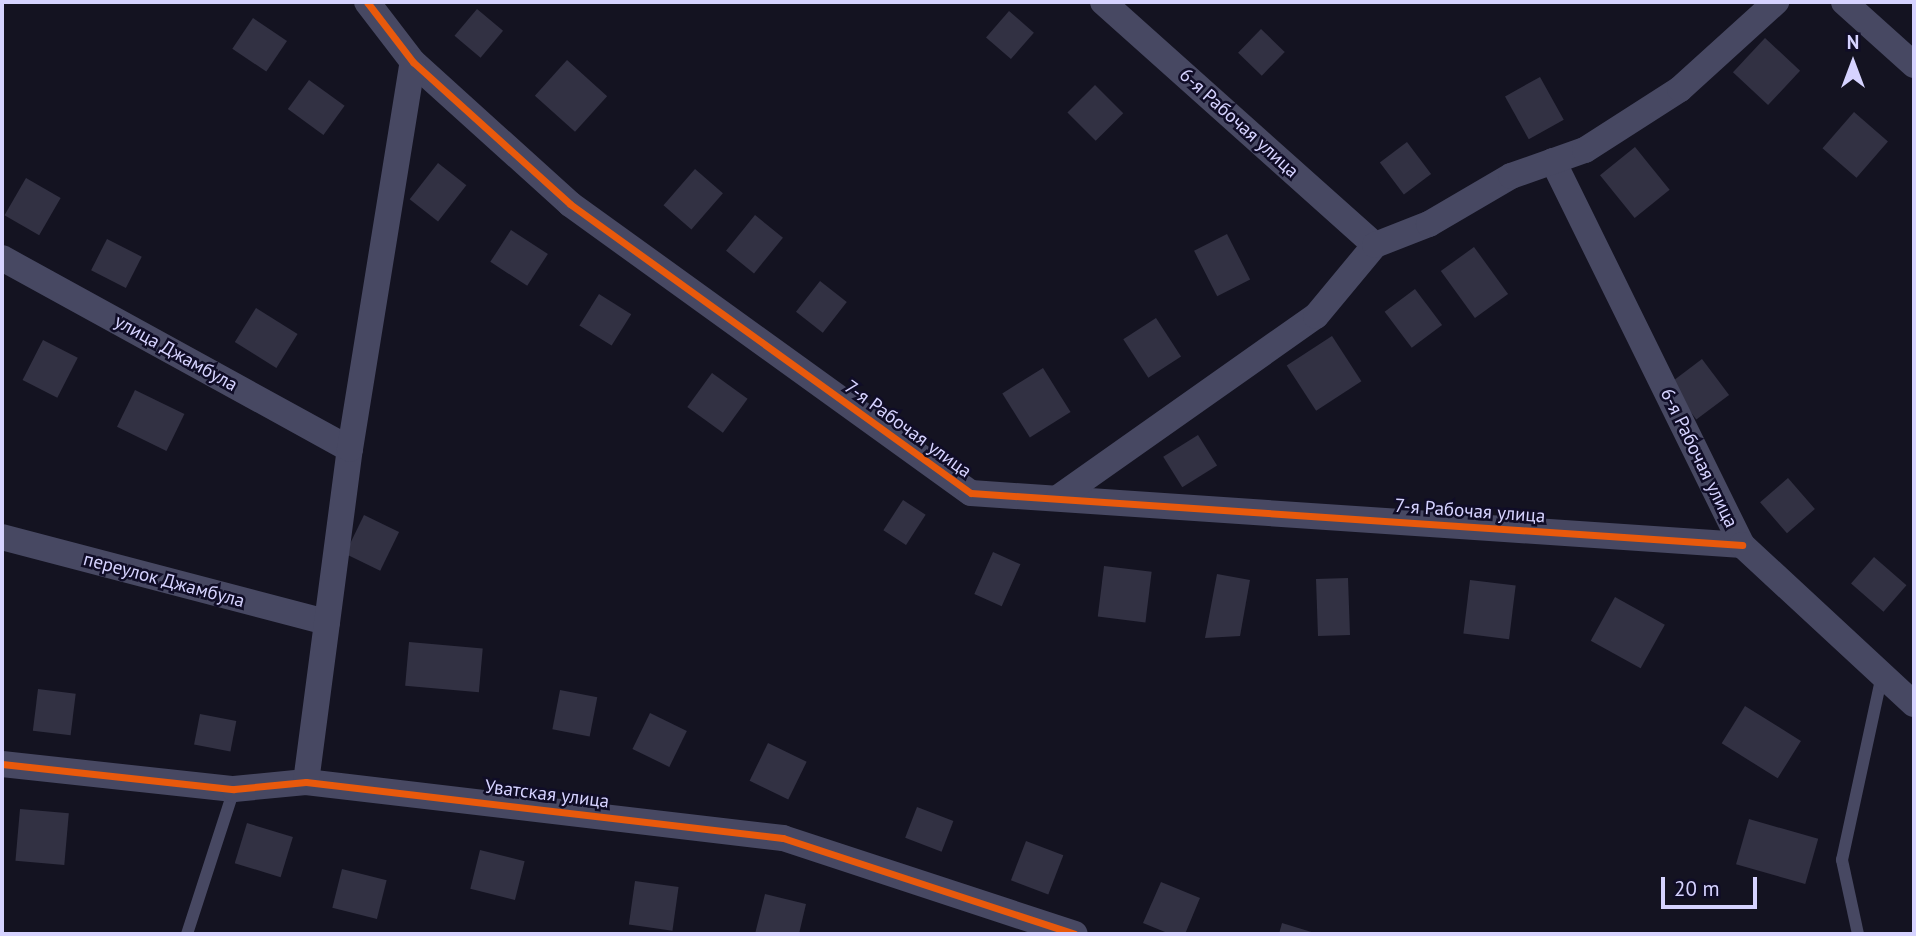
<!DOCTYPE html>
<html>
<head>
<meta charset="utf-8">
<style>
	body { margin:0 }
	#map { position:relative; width:1916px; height:936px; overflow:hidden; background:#141321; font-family:"PT Sans",sans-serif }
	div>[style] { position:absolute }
	.building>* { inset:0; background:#323143; transform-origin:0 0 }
	.service>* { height:12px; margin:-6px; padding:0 6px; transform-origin:6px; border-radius:6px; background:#474862 }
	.minor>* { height:26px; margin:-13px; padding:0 13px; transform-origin:13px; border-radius:13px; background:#474862 }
	.cycleway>* { height:7px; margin:-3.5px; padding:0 3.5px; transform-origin:3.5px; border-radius:3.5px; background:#e8590c }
	span { translate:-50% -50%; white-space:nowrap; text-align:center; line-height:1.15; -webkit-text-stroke:5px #100d27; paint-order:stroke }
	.street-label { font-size:19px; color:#d6d3ff }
	.frame { position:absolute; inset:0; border:4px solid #d6d3ff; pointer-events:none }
	.north { position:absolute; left:1818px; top:28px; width:70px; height:70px; -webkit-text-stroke:5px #100d27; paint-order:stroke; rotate:0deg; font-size:19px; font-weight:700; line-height:28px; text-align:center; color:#d6d3ff }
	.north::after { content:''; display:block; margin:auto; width:24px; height:32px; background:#d6d3ff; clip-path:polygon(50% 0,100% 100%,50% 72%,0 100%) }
	.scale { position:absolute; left:1661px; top:877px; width:96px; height:32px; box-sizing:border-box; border:4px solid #d6d3ff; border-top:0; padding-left:9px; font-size:21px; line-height:24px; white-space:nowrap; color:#d6d3ff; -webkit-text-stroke:5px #100d27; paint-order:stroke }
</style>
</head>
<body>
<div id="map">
	<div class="building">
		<div style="left:477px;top:9px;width:34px;height:35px;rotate:40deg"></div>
		<div style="left:1009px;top:11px;width:33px;height:35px;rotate:41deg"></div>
		<div style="left:253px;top:18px;width:41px;height:37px;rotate:34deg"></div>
		<div style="left:1261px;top:29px;width:33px;height:33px;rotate:44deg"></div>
		<div style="left:1765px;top:38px;width:48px;height:47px;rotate:43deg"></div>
		<div style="left:567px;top:60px;width:54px;height:48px;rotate:42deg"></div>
		<div style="left:1540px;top:77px;width:49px;height:40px;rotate:61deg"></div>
		<div style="left:309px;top:80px;width:44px;height:36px;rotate:36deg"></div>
		<div style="left:1095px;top:85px;width:40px;height:39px;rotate:45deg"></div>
		<div style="left:1854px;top:112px;width:45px;height:48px;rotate:41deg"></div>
		<div style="left:1407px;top:142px;width:40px;height:34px;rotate:53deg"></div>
		<div style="left:1635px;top:147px;width:55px;height:45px;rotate:51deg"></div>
		<div style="left:438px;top:163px;width:36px;height:46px;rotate:38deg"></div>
		<div style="left:695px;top:169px;width:37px;height:48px;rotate:41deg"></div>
		<div style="left:26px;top:178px;width:40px;height:43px;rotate:30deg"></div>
		<div style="left:755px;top:215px;width:36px;height:46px;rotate:39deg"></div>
		<div style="left:511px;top:230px;width:44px;height:38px;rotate:33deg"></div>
		<div style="left:1227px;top:234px;width:51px;height:37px;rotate:63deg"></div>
		<div style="left:107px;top:239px;width:39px;height:35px;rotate:27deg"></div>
		<div style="left:1474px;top:247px;width:58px;height:41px;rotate:54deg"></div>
		<div style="left:820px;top:281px;width:34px;height:39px;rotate:38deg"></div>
		<div style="left:1415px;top:289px;width:45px;height:38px;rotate:53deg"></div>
		<div style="left:599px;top:294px;width:38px;height:37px;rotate:32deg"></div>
		<div style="left:256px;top:308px;width:49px;height:40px;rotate:32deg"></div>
		<div style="left:1156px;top:318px;width:46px;height:39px;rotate:57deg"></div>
		<div style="left:1332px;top:336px;width:54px;height:54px;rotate:57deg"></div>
		<div style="left:43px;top:340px;width:39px;height:45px;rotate:27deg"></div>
		<div style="left:1702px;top:359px;width:45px;height:41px;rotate:53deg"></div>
		<div style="left:1043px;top:368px;width:52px;height:48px;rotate:58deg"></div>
		<div style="left:712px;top:373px;width:44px;height:42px;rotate:36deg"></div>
		<div style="left:135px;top:390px;width:55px;height:41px;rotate:26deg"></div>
		<div style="left:1198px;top:435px;width:36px;height:41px;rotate:58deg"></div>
		<div style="left:1788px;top:478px;width:41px;height:37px;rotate:49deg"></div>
		<div style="left:903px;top:500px;width:27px;height:36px;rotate:33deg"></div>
		<div style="left:364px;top:515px;width:39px;height:43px;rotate:26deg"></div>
		<div style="left:993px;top:552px;width:30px;height:46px;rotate:24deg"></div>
		<div style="left:1874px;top:557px;width:43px;height:35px;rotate:41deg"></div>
		<div style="left:1104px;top:566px;width:48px;height:51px;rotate:7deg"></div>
		<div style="clip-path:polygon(1217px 574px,1250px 580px,1240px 636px,1205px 638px)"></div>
		<div style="left:1348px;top:578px;width:57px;height:32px;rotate:88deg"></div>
		<div style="left:1470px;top:580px;width:46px;height:54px;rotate:7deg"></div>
		<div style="left:1615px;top:597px;width:57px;height:50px;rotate:29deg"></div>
		<div style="left:409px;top:642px;width:74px;height:44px;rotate:5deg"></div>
		<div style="left:38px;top:689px;width:38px;height:42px;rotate:7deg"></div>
		<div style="left:560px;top:690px;width:38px;height:40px;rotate:11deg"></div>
		<div style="left:1745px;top:706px;width:66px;height:44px;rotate:32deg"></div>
		<div style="left:650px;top:713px;width:41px;height:40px;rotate:26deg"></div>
		<div style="left:200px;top:714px;width:37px;height:31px;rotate:11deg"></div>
		<div style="left:768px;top:743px;width:43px;height:42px;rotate:26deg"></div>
		<div style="left:917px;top:807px;width:39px;height:33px;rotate:21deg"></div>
		<div style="left:20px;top:809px;width:49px;height:52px;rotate:5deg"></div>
		<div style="left:1749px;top:819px;width:72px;height:47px;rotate:16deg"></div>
		<div style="left:247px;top:823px;width:48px;height:42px;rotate:17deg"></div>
		<div style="left:1026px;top:841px;width:40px;height:42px;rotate:21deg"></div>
		<div style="left:480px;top:850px;width:46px;height:40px;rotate:14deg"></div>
		<div style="left:342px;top:869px;width:46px;height:40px;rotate:14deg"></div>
		<div style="left:635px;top:881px;width:44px;height:44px;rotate:8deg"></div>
		<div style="clip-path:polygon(1161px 882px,1200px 898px,1185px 934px,1170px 934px,1143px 923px)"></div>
		<div style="clip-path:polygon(765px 894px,806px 904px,799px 934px,755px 934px)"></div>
		<div style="clip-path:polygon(1282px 923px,1318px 934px,1279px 934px)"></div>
	</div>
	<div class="service">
		<div style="left:187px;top:934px;width:152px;rotate:-72deg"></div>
		<div style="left:1858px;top:934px;width:76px;rotate:-102.2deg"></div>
		<div style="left:1842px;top:860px;width:189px;rotate:-77.8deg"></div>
	</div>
	<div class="minor">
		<div style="left:367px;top:2px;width:76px;rotate:52.5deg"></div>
		<div style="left:413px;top:62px;width:212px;rotate:42.1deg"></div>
		<div style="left:570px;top:204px;width:494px;rotate:35.8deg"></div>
		<div style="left:971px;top:493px;width:773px;rotate:3.86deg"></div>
		<div style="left:1103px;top:2px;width:365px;rotate:41.8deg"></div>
		<div style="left:1844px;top:2px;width:94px;rotate:42deg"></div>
		<div style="left:1553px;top:161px;width:428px;rotate:63.8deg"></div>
		<div style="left:1742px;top:545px;width:234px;rotate:42.8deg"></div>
		<div style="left:2px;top:258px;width:397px;rotate:28.8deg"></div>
		<div style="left:1059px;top:497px;width:314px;rotate:-35.2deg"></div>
		<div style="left:1316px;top:316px;width:92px;rotate:-50.3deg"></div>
		<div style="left:1375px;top:245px;width:58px;rotate:-21.3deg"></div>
		<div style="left:1429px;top:224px;width:95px;rotate:-30.3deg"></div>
		<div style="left:1511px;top:176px;width:78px;rotate:-19.4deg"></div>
		<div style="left:1585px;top:150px;width:113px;rotate:-32.7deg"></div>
		<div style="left:1680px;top:89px;width:130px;rotate:-42.2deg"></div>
		<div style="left:2px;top:537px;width:336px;rotate:14.7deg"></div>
		<div style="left:2px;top:764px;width:233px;rotate:6.2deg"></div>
		<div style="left:234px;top:789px;width:72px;rotate:-5.6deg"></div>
		<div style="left:306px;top:782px;width:480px;rotate:6.7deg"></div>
		<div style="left:783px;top:838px;width:307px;rotate:18.2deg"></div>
		<div style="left:306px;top:782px;width:336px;rotate:-82.5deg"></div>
		<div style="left:350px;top:449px;width:392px;rotate:-80.8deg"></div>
	</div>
	<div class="cycleway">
		<div style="left:367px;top:2px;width:76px;rotate:52.5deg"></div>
		<div style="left:413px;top:62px;width:212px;rotate:42.1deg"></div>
		<div style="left:570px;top:204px;width:494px;rotate:35.8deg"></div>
		<div style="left:971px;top:493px;width:773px;rotate:3.86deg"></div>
		<div style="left:2px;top:764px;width:233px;rotate:6.2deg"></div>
		<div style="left:234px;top:789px;width:72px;rotate:-5.6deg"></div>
		<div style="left:306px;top:782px;width:480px;rotate:6.7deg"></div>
		<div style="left:783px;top:838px;width:307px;rotate:18.2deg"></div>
	</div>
	<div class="street-label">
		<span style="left:1239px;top:123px;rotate:42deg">6-я Рабочая улица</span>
		<span style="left:176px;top:353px;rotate:29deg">улица Джамбула</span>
		<span style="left:908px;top:429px;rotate:36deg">7-я Рабочая улица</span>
		<span style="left:1699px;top:458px;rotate:64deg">6-я Рабочая улица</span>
		<span style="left:1470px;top:511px;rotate:4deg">7-я Рабочая улица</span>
		<span style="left:164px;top:580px;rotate:15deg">переулок Джамбула</span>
		<span style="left:547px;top:794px;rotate:7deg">Уватская улица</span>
	</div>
	<div class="frame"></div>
	<div class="north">N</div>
	<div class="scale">20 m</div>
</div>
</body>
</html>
